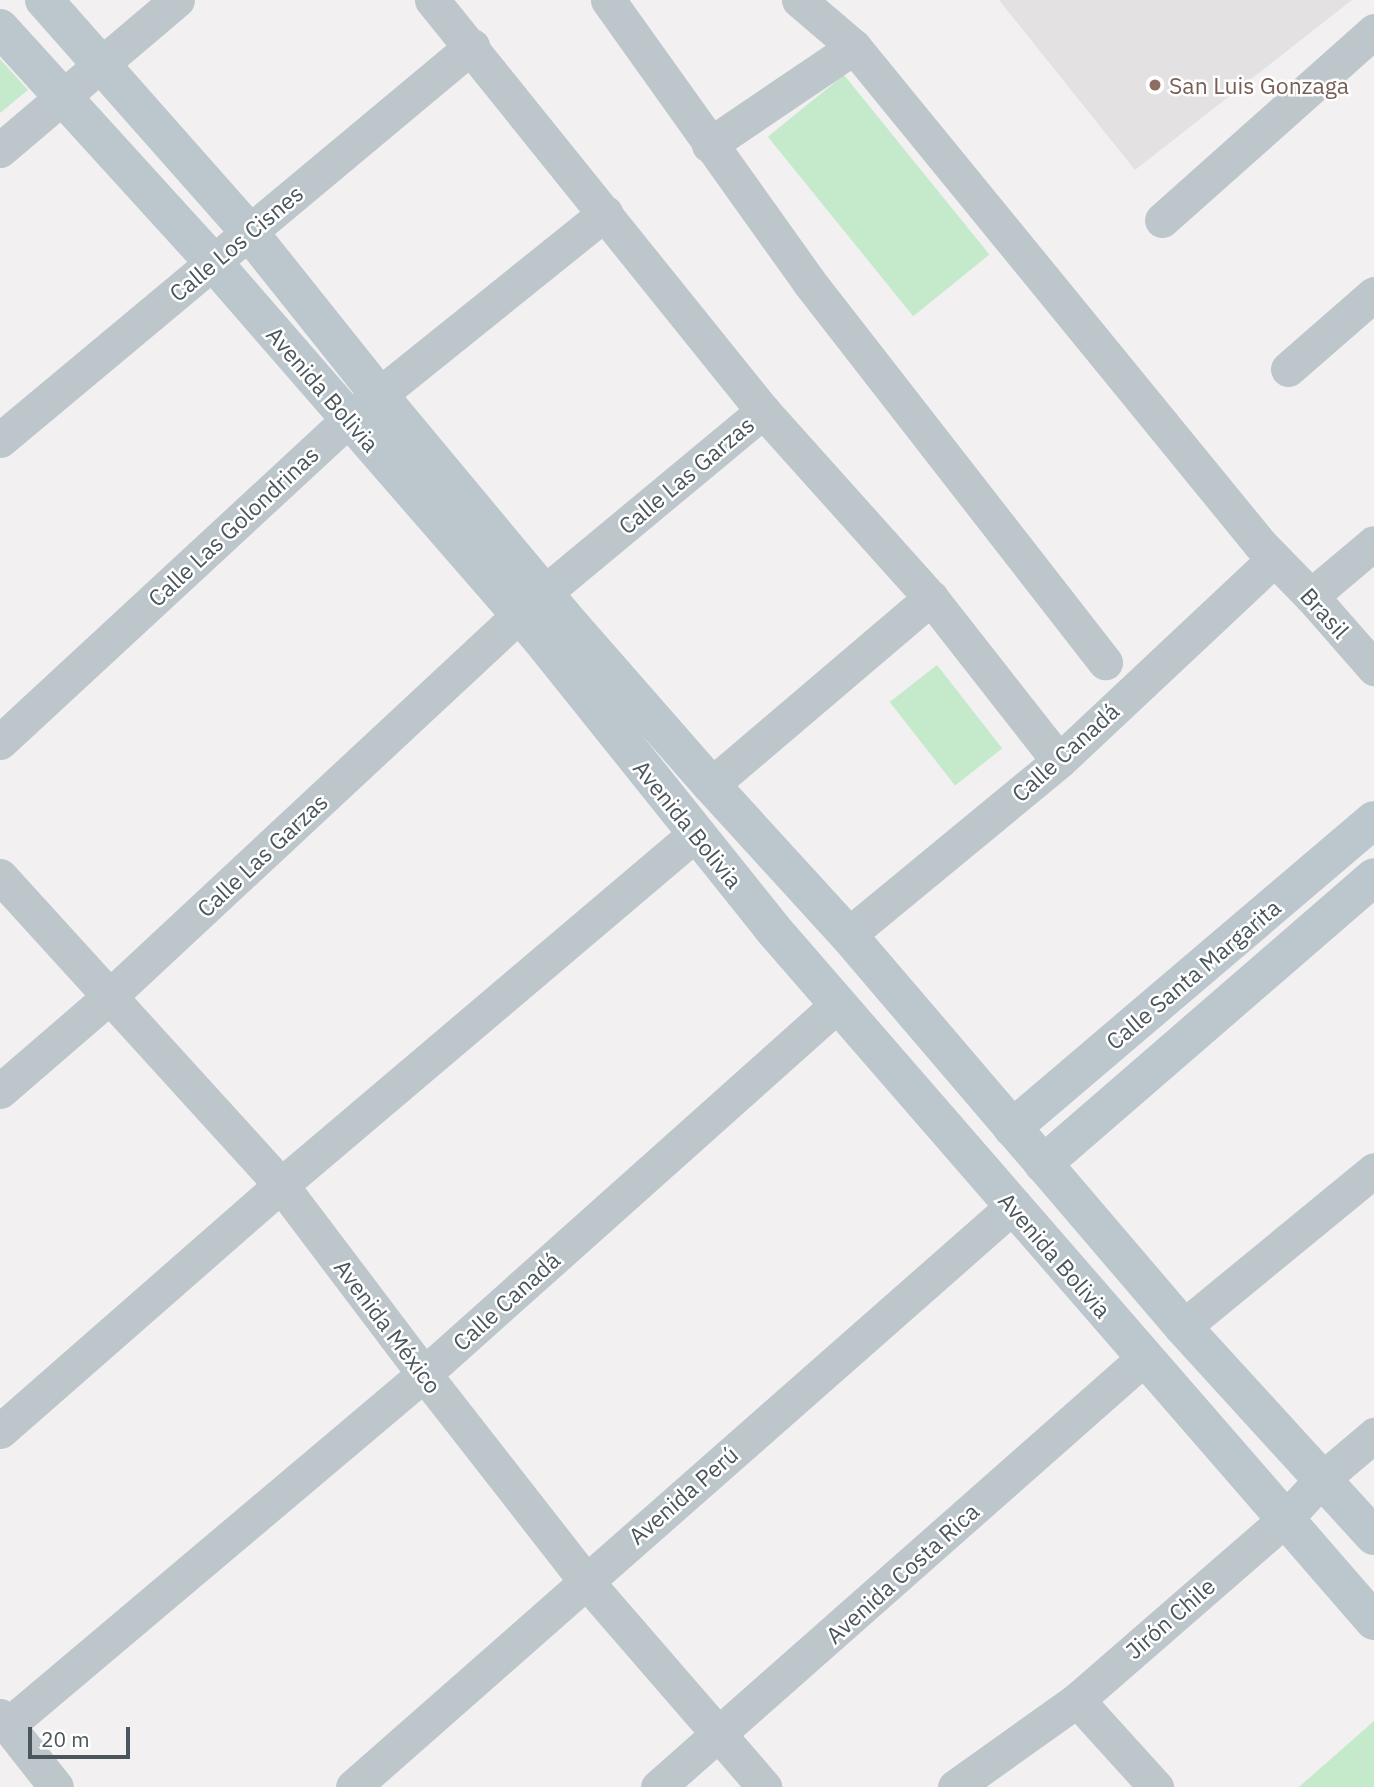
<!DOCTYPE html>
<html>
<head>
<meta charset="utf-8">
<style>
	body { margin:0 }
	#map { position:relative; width:1374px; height:1787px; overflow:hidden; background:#f2f0f0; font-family:"IBM Plex Sans",sans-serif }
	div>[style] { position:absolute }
	.education>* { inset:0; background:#e3e1e2 }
	.green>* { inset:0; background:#c4eacb; transform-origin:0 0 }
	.minor>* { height:35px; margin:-17.5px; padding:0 17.5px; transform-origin:17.5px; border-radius:17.5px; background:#bdc6cb }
	.secondary>* { height:38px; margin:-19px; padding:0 19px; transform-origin:19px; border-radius:19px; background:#bbc7cc }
	.dots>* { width:19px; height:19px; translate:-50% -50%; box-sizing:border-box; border:4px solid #fff; border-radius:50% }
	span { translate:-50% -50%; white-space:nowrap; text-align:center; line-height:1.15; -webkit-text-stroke:5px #fff; paint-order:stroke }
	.education-label { font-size:23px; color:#785e54 }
	.left { translate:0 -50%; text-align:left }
	.street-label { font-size:23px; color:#4a565b }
	.scale { position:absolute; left:28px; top:1727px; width:102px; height:32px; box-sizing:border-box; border:4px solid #4a565b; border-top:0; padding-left:9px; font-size:21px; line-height:24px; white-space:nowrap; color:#4a565b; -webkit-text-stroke:5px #fff; paint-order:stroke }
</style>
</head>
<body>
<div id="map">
	<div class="education">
		<div style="clip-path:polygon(999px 0,1352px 0,1135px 170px)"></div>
	</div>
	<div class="green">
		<div style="clip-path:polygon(0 59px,28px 90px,0 113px)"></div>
		<div style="left:844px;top:75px;width:231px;height:98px;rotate:51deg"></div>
		<div style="left:937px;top:665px;width:106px;height:60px;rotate:52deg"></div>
		<div style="clip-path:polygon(1374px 1721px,1374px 1787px,1299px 1787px)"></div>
	</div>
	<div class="minor">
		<div style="left:432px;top:0;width:528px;rotate:51.15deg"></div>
		<div style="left:763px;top:411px;width:251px;rotate:48.1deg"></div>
		<div style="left:931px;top:598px;width:207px;rotate:51.9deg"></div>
		<div style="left:608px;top:0;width:346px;rotate:54.5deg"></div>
		<div style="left:809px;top:282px;width:482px;rotate:52.1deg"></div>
		<div style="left:799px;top:0;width:72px;rotate:40.5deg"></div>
		<div style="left:854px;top:47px;width:642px;rotate:50.75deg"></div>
		<div style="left:1260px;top:544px;width:73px;rotate:45.6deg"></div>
		<div style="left:1311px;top:596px;width:96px;rotate:48.8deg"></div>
		<div style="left:709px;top:145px;width:175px;rotate:-34.1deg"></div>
		<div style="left:0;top:150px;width:232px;rotate:-40.3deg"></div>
		<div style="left:1162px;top:220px;width:284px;rotate:-41.7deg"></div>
		<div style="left:1288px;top:369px;width:114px;rotate:-41.1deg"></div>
		<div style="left:0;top:440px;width:615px;rotate:-39.85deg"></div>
		<div style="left:544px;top:593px;width:285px;rotate:-39.7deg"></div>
		<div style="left:1311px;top:596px;width:82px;rotate:-40.1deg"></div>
		<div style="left:0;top:742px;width:476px;rotate:-42.8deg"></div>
		<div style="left:349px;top:419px;width:329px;rotate:-38.8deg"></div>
		<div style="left:711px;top:785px;width:289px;rotate:-40.4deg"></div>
		<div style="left:0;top:876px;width:418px;rotate:47.7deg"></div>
		<div style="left:281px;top:1185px;width:237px;rotate:52.9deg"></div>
		<div style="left:424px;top:1374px;width:261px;rotate:52deg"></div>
		<div style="left:585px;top:1580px;width:274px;rotate:49.1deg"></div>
		<div style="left:848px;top:935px;width:273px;rotate:-39.5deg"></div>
		<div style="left:1059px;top:761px;width:294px;rotate:-43.2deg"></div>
		<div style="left:0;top:1091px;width:145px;rotate:-40.8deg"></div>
		<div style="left:110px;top:996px;width:560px;rotate:-42.98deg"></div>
		<div style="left:1183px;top:1327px;width:247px;rotate:-39.4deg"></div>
		<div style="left:0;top:1431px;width:373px;rotate:-41.2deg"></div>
		<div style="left:281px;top:1185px;width:543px;rotate:-40.29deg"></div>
		<div style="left:1077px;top:1700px;width:118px;rotate:47.8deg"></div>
		<div style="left:0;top:1716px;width:90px;rotate:51.7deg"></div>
		<div style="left:8px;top:1725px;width:544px;rotate:-40.16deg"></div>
		<div style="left:424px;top:1374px;width:554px;rotate:-41.78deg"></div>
		<div style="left:353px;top:1787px;width:881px;rotate:-41.36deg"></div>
		<div style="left:658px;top:1787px;width:648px;rotate:-41.44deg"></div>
		<div style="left:955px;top:1787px;width:150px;rotate:-35.5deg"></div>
		<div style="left:1077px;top:1700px;width:276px;rotate:-41deg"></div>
		<div style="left:1285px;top:1519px;width:53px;rotate:-47.3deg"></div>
		<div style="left:1321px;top:1480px;width:70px;rotate:-40.3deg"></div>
	</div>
	<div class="secondary">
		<div style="left:44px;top:0;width:310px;rotate:48.5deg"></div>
		<div style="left:249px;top:232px;width:208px;rotate:51.4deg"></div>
		<div style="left:379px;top:395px;width:288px;rotate:50.2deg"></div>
		<div style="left:563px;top:616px;width:225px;rotate:48.8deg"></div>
		<div style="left:711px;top:785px;width:203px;rotate:47.6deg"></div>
		<div style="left:848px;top:935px;width:516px;rotate:49.48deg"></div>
		<div style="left:1183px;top:1327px;width:283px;rotate:47.6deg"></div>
		<div style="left:0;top:28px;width:316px;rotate:47.7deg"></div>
		<div style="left:213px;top:262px;width:498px;rotate:49deg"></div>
		<div style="left:540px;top:638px;width:371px;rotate:51.3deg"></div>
		<div style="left:772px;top:928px;width:918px;rotate:49.02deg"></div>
		<div style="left:1012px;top:1128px;width:475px;rotate:-40.4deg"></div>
		<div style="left:1043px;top:1164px;width:438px;rotate:-40.9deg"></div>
	</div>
	<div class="dots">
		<div style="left:1155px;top:85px;background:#8d6e63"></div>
	</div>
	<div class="education-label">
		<span class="left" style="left:1169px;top:85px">San Luis Gonzaga</span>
	</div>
	<div class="street-label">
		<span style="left:236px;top:243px;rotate:-40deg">Calle Los Cisnes</span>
		<span style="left:323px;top:389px;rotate:49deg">Avenida Bolivia</span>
		<span style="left:686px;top:475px;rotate:-40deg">Calle Las Garzas</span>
		<span style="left:233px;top:526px;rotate:-43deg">Calle Las Golondrinas</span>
		<span style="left:1325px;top:613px;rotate:48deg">Brasil</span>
		<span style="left:1065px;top:752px;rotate:-42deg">Calle Canadá</span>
		<span style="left:688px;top:824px;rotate:51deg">Avenida Bolivia</span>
		<span style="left:262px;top:855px;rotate:-43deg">Calle Las Garzas</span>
		<span style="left:1193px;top:974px;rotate:-40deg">Calle Santa Margarita</span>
		<span style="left:1055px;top:1255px;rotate:49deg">Avenida Bolivia</span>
		<span style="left:506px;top:1301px;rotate:-42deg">Calle Canadá</span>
		<span style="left:388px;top:1326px;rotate:53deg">Avenida México</span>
		<span style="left:683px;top:1495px;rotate:-41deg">Avenida Perú</span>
		<span style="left:902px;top:1573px;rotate:-42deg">Avenida Costa Rica</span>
		<span style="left:1170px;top:1618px;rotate:-41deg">Jirón Chile</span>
	</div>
	<div class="scale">20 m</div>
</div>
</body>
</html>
